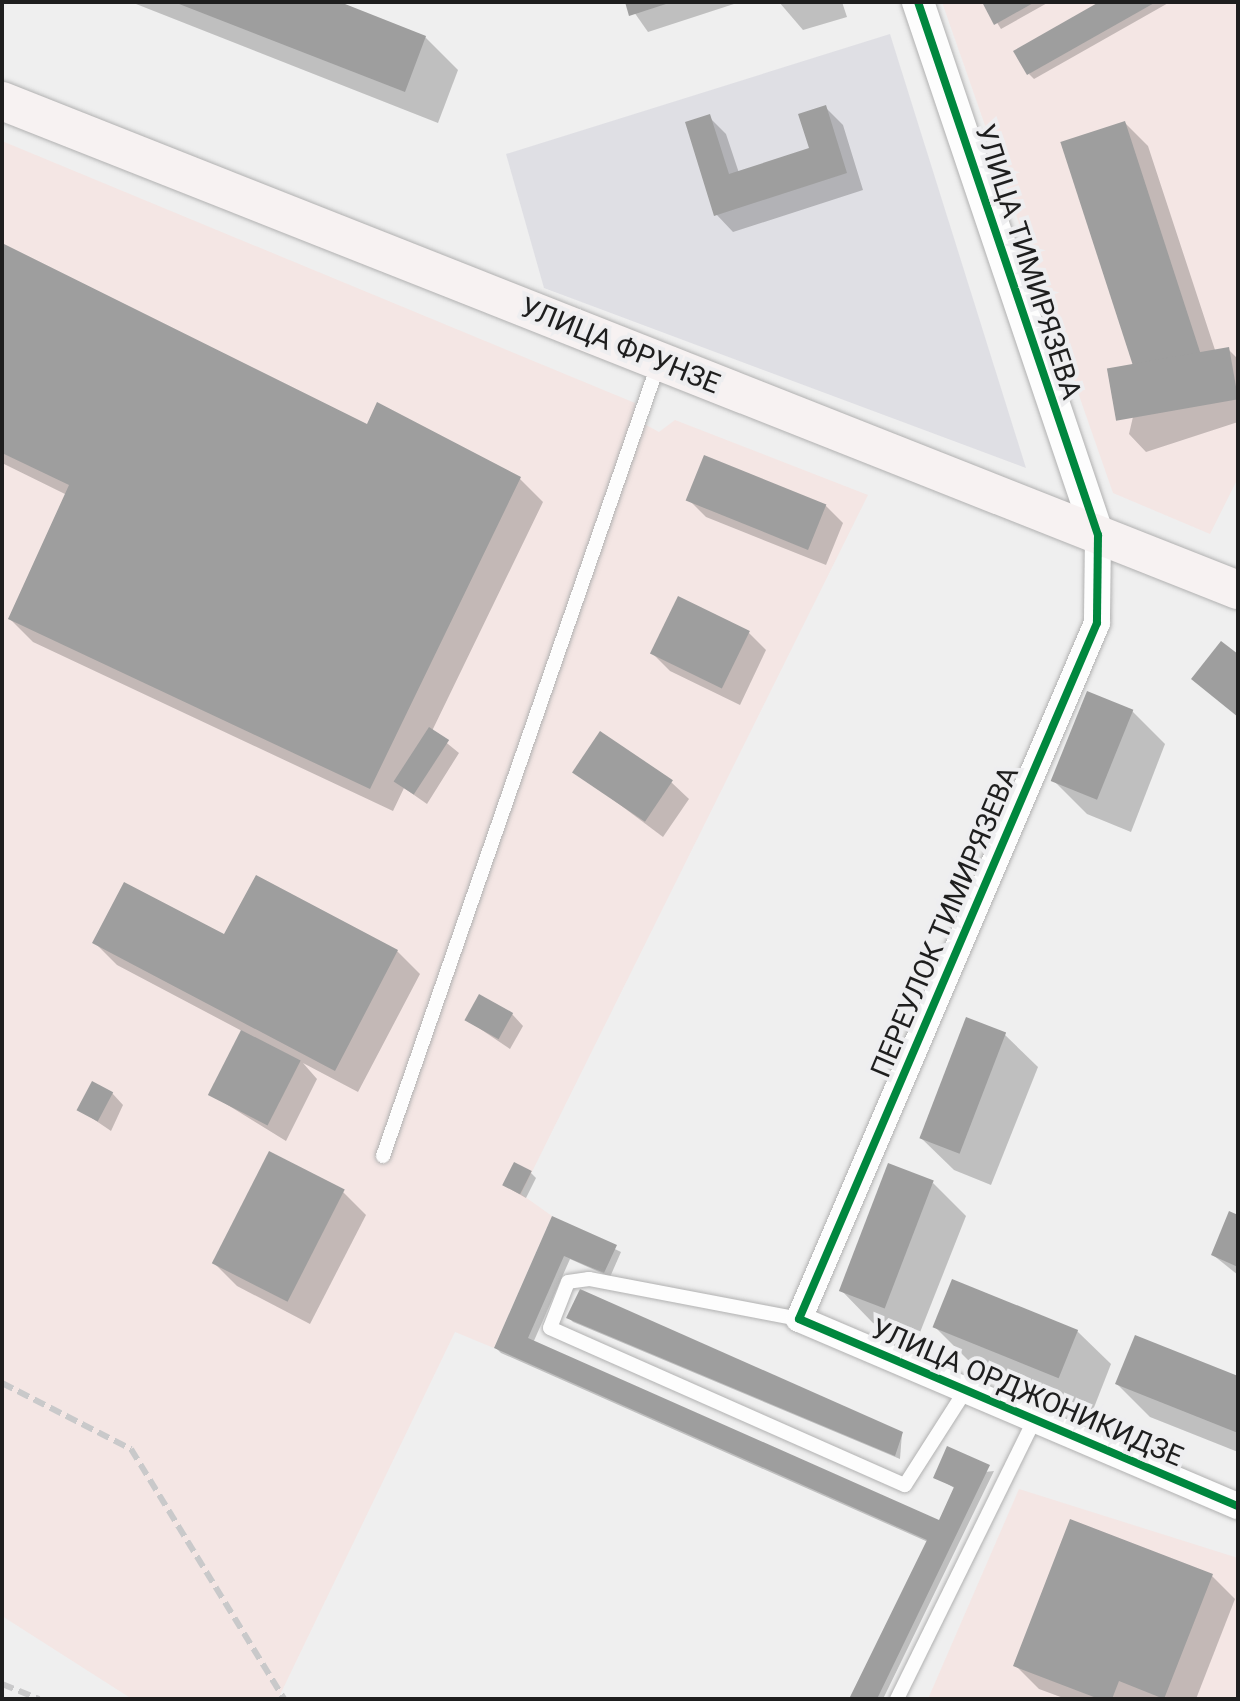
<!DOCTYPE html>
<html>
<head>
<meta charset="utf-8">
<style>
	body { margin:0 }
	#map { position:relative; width:1240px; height:1701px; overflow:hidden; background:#efefef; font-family:Roboto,sans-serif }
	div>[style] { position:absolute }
	.industrial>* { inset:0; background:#f4e6e4 }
	.built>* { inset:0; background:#dfdfe4 }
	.shadow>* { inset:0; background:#0003 }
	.building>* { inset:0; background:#9e9e9e; transform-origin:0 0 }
	.roads { filter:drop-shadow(0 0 2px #b1b1b1) drop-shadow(0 0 2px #b1b1b1) }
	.service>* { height:14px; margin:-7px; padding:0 7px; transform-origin:7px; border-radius:7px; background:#fdfdfd }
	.minor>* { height:26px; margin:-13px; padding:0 13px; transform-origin:13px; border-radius:13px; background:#fdfdfd }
	.tertiary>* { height:32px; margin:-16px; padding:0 16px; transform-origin:16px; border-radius:16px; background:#fdfdfd }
	.secondary>* { height:38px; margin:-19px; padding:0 19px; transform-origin:19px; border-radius:19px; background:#f7f2f2 }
	.rail>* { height:6px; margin-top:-3px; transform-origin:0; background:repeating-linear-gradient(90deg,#c9c9ca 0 12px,transparent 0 18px) }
	.cycleway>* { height:8px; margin:-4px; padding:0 4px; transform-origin:4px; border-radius:4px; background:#00873e }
	span { translate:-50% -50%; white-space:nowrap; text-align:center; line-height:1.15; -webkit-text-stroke:8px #eeeef0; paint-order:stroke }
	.street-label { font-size:28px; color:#1e1e1e }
	.frame { position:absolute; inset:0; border:4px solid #1e1e1e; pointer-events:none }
</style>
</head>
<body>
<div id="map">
	<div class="industrial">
		<div style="clip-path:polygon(942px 2px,1238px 2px,1238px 478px,1210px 534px,1113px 493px)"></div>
		<div style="clip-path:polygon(2px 141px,635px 403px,637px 420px,659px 432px,675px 420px,868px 495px,521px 1194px,552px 1216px,494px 1348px,455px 1332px,278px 1699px,132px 1699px,2px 1616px)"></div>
		<div style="clip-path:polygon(1019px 1489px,1238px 1558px,1238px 1699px,928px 1699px)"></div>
	</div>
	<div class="built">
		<div style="clip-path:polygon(890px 34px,1026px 468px,544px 288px,506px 154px)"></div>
	</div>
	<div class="shadow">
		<div style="clip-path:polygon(131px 2px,334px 2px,425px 37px,458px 70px,438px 123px)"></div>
		<div style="clip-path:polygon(627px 2px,740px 2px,648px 32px)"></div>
		<div style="clip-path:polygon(779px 2px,842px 2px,847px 17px,803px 30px)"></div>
		<div style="clip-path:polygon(984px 2px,1049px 2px,1001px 29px)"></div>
		<div style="clip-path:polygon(1103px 2px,1170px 2px,1034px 79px,1029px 74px)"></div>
		<div style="clip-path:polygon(825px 107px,843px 125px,863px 190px,733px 232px,716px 214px,709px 117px,726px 134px,739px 173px,812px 149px)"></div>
		<div style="clip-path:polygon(1125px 123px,1148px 146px,1216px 353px,1228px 349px,1238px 359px,1238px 422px,1146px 452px,1129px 434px,1142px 378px)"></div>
		<div style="clip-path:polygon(2px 245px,368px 427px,520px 479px,543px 502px,432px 731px,459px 753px,427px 804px,404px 788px,393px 811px,33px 642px,10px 619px,67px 495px,2px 463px)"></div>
		<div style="clip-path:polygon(689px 500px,826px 506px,843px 523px,826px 565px,706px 517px)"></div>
		<div style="clip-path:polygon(749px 633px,766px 650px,740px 705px,670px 671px,653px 654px)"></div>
		<div style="clip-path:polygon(1132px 711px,1165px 744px,1131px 832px,1087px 814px,1054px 781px)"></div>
		<div style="clip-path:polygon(575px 771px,671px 782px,689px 799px,663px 837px)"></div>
		<div style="clip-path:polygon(225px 937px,397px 951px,420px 974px,358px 1092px,303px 1063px,317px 1079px,286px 1141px,210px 1094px,242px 1031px,117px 965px,94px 942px)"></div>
		<div style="clip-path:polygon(512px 1014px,523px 1026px,510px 1049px,467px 1020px)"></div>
		<div style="clip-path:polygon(1004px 1034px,1038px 1067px,991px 1185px,954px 1170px,920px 1137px)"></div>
		<div style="clip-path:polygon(112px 1093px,123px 1105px,111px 1131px,80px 1110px)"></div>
		<div style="clip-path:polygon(270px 1154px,343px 1192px,366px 1215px,310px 1324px,237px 1286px,214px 1263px)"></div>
		<div style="clip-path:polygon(531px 1173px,536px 1178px,526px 1198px,505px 1186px)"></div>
		<div style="clip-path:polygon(933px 1183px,966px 1216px,917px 1340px,873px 1323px,840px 1289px)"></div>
		<div style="clip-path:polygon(1238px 1217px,1238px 1275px,1213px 1255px)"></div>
		<div style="clip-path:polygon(553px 1219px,621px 1252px,610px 1277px,570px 1259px,533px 1343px,940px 1523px,956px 1489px,936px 1477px,994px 1471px,883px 1699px,851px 1699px,928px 1542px,501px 1353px,496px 1348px)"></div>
		<div style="clip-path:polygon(953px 1282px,1077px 1331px,1111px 1364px,1093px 1410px,968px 1360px,935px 1327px)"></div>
		<div style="clip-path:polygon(568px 1317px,902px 1433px,900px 1459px,573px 1322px)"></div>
		<div style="clip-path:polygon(1238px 1378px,1238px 1452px,1150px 1417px,1117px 1384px)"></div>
		<div style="clip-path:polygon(1212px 1576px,1235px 1599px,1196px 1699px,1066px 1699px,1039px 1689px,1016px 1666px)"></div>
	</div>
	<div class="building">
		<div style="clip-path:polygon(174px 2px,340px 2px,426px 36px,405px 92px)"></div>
		<div style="clip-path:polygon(625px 2px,669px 2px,669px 3px,629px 16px)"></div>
		<div style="clip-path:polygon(982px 2px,1035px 2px,994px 25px)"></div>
		<div style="clip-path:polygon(1099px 2px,1156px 2px,1027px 75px,1013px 51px)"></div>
		<div style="clip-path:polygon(826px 105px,847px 173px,714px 216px,685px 122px,710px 114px,729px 174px,809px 148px,798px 114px)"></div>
		<div style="left:1125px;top:121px;width:245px;height:68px;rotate:72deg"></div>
		<div style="clip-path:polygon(2px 243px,367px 424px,377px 402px,521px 477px,370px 789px,8px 619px,69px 485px,2px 453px)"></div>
		<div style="left:1229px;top:347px;width:53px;height:124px;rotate:80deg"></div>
		<div style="left:704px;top:455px;width:132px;height:49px;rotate:22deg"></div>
		<div style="left:678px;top:596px;width:80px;height:64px;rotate:26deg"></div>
		<div style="clip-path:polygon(1221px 641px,1238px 654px,1238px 717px,1191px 679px)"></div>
		<div style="left:1087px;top:691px;width:50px;height:97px;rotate:22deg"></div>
		<div style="left:429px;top:727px;width:24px;height:65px;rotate:33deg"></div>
		<div style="left:600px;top:731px;width:88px;height:50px;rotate:34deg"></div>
		<div style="clip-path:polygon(256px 875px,398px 950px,335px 1071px,92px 943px,124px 882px,224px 934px)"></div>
		<div style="left:479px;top:994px;width:39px;height:30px;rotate:29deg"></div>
		<div style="left:966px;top:1017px;width:43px;height:130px;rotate:21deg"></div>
		<div style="left:241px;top:1030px;width:67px;height:73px;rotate:27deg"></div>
		<div style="left:92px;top:1081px;width:24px;height:33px;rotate:28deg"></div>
		<div style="left:269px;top:1151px;width:85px;height:126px;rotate:27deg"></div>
		<div style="left:514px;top:1162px;width:20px;height:26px;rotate:27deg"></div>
		<div style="left:888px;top:1163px;width:49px;height:137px;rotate:21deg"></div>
		<div style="clip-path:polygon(1229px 1211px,1238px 1215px,1238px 1267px,1211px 1255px)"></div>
		<div style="clip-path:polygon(552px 1216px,617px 1245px,604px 1273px,564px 1256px,528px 1338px,939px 1520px,954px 1487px,933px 1478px,947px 1446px,990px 1465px,877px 1699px,849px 1699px,927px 1540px,494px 1348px)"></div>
		<div style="left:952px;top:1279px;width:136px;height:52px;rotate:22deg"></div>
		<div style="clip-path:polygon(580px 1289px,903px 1432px,895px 1456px,566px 1318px)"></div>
		<div style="clip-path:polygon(1135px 1335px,1238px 1376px,1238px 1433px,1115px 1384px)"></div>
		<div style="clip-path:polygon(1070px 1519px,1213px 1574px,1164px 1699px,1119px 1681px,1112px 1699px,1099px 1699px,1013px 1666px)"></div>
	</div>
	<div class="roads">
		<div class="service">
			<div style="left:383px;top:1156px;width:841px;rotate:-70.83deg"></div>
			<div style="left:799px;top:1319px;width:214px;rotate:-169.2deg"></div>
			<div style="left:589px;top:1279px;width:21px;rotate:172deg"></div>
			<div style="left:568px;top:1282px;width:49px;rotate:111.4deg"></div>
			<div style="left:550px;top:1328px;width:388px;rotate:23.9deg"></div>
			<div style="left:905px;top:1485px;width:112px;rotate:-57.4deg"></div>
			<div style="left:897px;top:1699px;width:310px;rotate:-63.8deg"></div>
		</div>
		<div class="minor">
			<div style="left:1098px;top:535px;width:88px;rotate:90.7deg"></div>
			<div style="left:1097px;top:623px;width:757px;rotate:113.18deg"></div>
			<div style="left:799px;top:1319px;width:477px;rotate:23.1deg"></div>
		</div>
		<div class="tertiary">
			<div style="left:918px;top:2px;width:563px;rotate:71.34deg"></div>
		</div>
		<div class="secondary">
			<div style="left:2px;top:101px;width:1329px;rotate:21.59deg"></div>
		</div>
	</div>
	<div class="rail">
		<div style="left:2px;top:1383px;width:145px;rotate:27.1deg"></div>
		<div style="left:131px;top:1449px;width:293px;rotate:58.5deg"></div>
		<div style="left:2px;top:1684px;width:40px;rotate:22deg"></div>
	</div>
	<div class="cycleway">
		<div style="left:918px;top:2px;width:563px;rotate:71.34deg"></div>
		<div style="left:1098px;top:535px;width:88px;rotate:90.7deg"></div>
		<div style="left:1097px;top:623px;width:757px;rotate:113.18deg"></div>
		<div style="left:799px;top:1319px;width:477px;rotate:23.1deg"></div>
	</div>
	<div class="street-label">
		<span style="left:1028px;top:262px;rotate:72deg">УЛИЦА ТИМИРЯЗЕВА</span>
		<span style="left:620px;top:346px;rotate:22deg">УЛИЦА ФРУНЗЕ</span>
		<span style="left:945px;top:922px;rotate:-67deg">ПЕРЕУЛОК ТИМИРЯЗЕВА</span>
		<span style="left:1027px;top:1393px;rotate:23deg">УЛИЦА ОРДЖОНИКИДЗЕ</span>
	</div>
	<div class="frame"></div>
</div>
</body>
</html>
